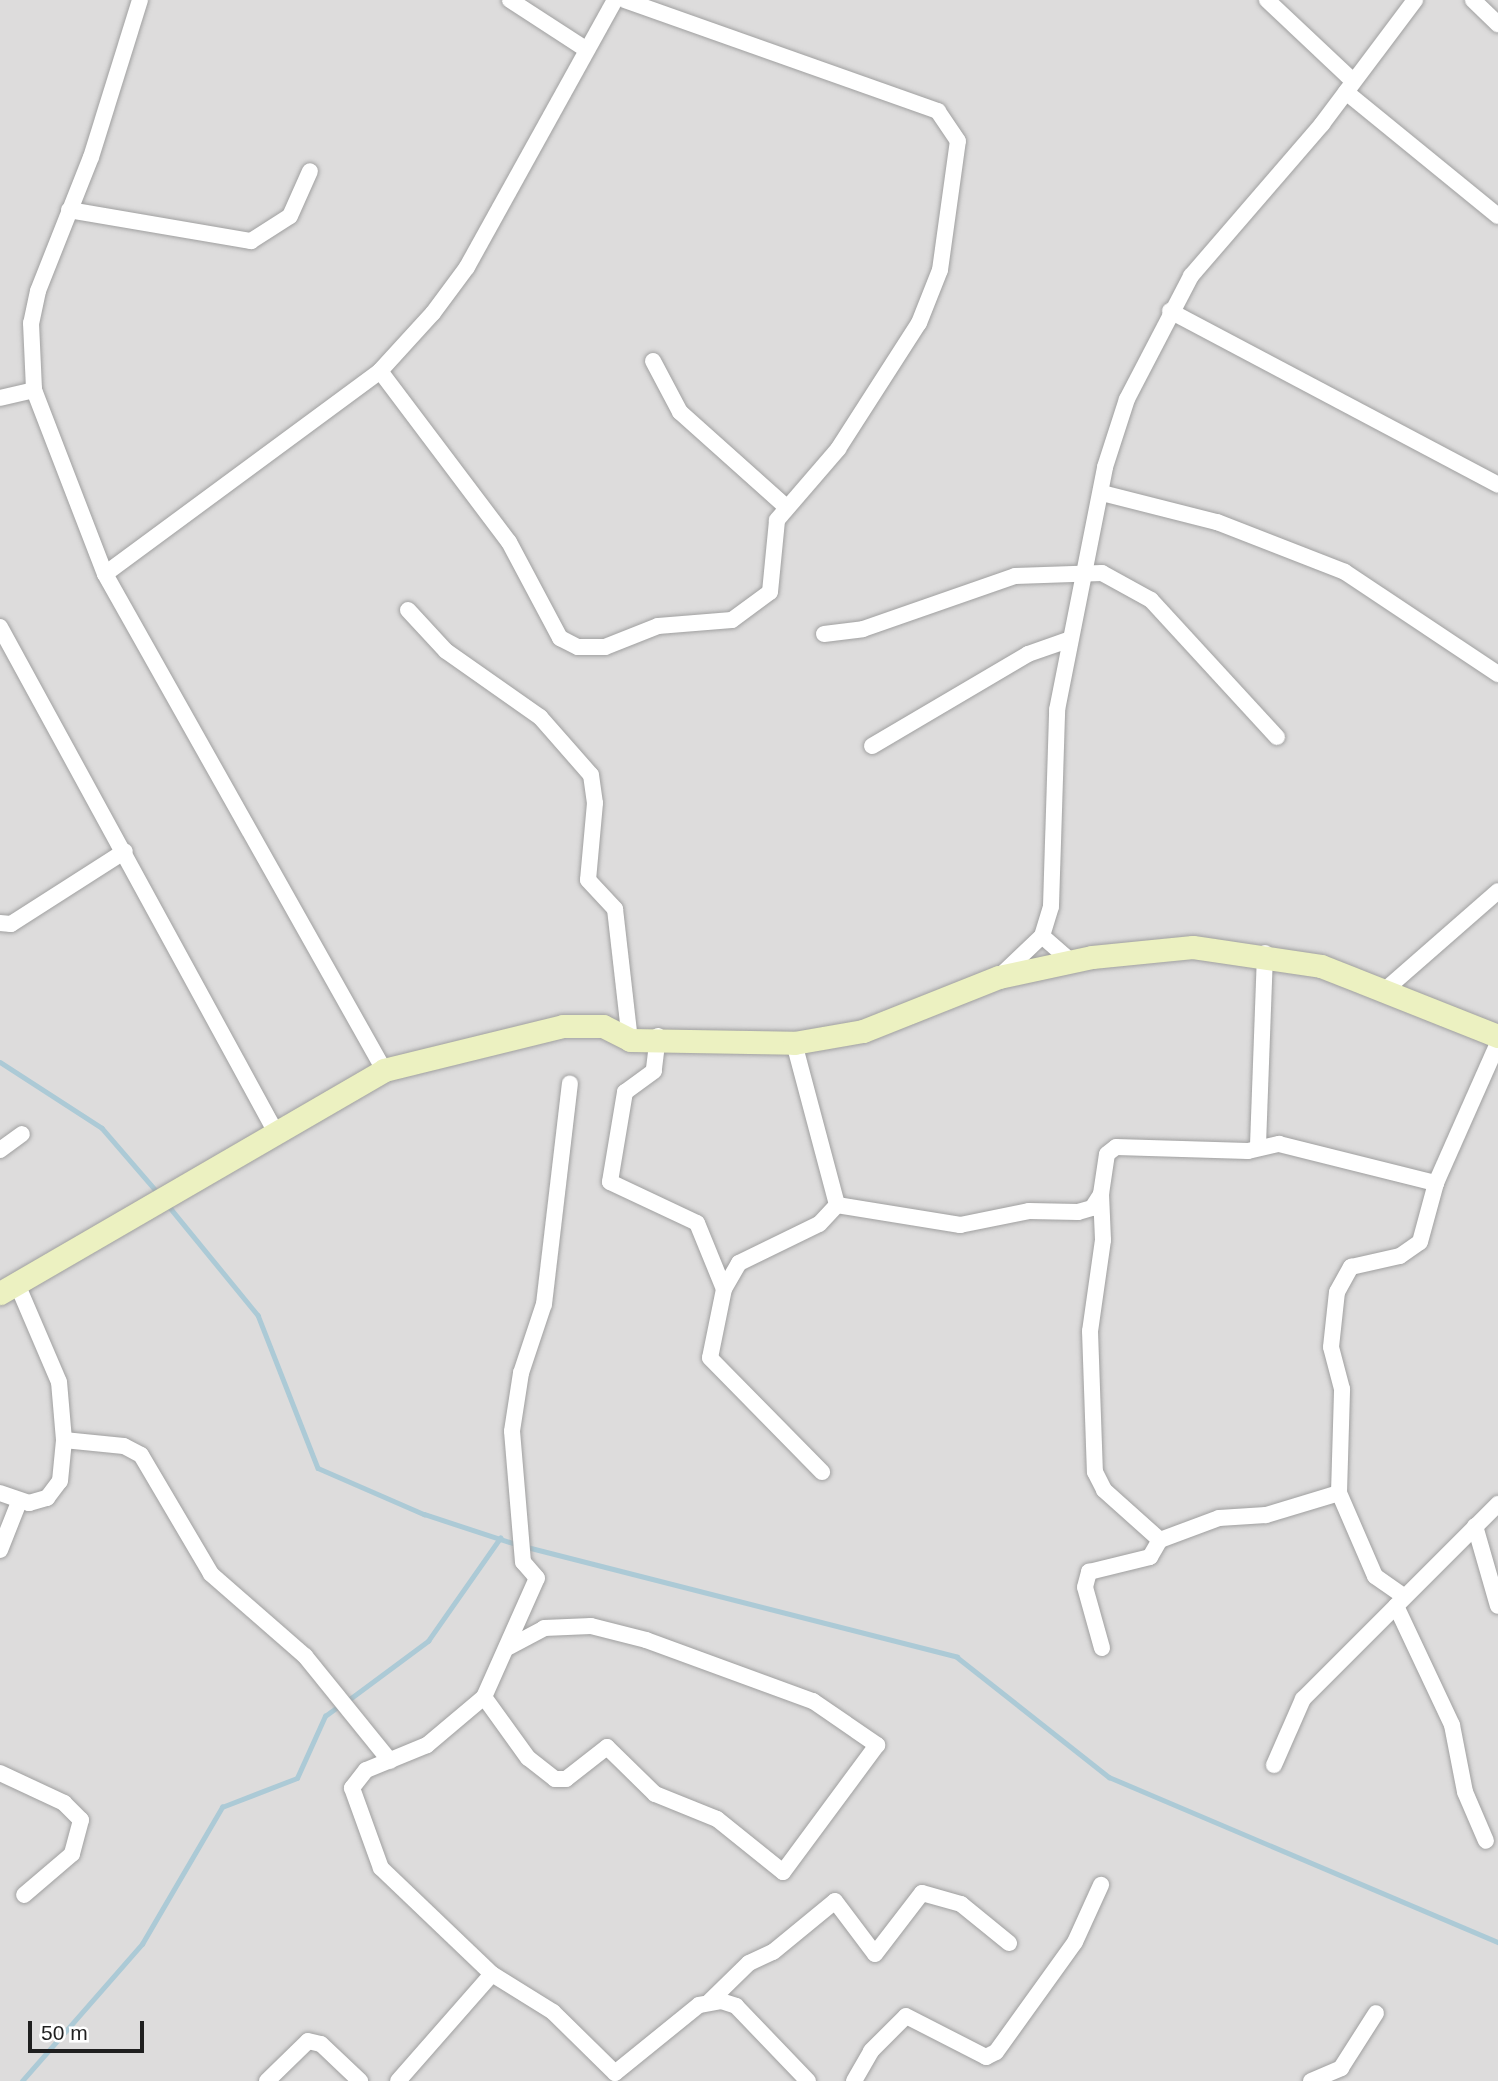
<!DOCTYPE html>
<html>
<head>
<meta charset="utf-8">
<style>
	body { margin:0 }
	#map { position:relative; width:1498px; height:2081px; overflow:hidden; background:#eeece6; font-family:Arial,sans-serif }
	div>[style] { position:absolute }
	.residential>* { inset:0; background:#dddcdc; transform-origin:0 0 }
	.stream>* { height:4.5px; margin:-2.25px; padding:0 2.25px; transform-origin:2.25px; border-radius:2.25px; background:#accad6 }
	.roads { filter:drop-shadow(0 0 2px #a0a0a0) drop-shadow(0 0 2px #a0a0a0) }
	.street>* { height:16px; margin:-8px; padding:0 8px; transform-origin:8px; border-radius:8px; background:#fff }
	.secondary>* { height:23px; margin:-11.5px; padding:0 11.5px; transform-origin:11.5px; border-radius:11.5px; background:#ecf1c1 }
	span { translate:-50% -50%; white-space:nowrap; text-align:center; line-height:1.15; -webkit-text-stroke:5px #fff; paint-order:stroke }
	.scale { position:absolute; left:28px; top:2021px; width:116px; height:32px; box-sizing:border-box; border:4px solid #1f1f1f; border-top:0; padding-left:9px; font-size:21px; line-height:24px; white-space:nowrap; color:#1f1f1f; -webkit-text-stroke:5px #fff; paint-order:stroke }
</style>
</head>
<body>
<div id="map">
	<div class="residential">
		<div style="left:0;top:0;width:1498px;height:2081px"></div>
	</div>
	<div class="stream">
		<div style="left:0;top:1062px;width:121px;rotate:32.9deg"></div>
		<div style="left:102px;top:1128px;width:87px;rotate:49.2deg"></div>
		<div style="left:167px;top:1204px;width:144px;rotate:50.7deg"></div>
		<div style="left:258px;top:1315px;width:164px;rotate:68.6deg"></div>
		<div style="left:318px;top:1468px;width:116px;rotate:23.5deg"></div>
		<div style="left:424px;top:1514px;width:100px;rotate:18.1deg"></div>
		<div style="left:527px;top:1547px;width:444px;rotate:14.3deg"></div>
		<div style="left:957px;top:1657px;width:194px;rotate:38.3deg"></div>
		<div style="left:1109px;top:1777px;width:423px;rotate:23deg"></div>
		<div style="left:347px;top:1701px;width:101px;rotate:-36.5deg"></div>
		<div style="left:428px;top:1641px;width:126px;rotate:-55deg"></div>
		<div style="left:22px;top:2081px;width:182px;rotate:-48.8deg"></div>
		<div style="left:142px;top:1944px;width:159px;rotate:-59.7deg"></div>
		<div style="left:222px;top:1807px;width:80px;rotate:-21.1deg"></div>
		<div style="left:297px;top:1778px;width:68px;rotate:-65.7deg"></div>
		<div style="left:325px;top:1716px;width:17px;rotate:-36deg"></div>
	</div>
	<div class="roads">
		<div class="street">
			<div style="left:140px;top:0;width:164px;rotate:107.3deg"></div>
			<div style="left:91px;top:157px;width:144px;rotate:111.6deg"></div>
			<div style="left:38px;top:291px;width:33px;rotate:102deg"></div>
			<div style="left:31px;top:323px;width:67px;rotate:87.4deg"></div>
			<div style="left:34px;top:390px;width:197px;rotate:68.9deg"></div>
			<div style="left:105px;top:574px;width:569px;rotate:60.64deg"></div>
			<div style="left:510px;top:0;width:88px;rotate:33deg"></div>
			<div style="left:1267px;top:0;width:118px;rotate:43.3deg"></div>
			<div style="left:1473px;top:0;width:35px;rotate:44deg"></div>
			<div style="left:1346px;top:92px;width:196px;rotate:39.2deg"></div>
			<div style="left:69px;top:210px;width:185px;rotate:9.7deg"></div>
			<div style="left:251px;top:241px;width:46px;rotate:-32.7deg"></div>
			<div style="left:290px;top:216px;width:49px;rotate:-66deg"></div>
			<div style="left:1170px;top:311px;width:371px;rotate:27.9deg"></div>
			<div style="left:653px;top:361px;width:58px;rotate:62.1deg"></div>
			<div style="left:680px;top:412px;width:141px;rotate:41.8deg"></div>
			<div style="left:380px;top:371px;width:214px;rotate:53deg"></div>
			<div style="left:509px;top:542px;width:109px;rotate:62deg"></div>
			<div style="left:560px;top:638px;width:20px;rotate:27deg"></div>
			<div style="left:578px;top:647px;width:27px"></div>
			<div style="left:605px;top:647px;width:57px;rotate:-21.6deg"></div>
			<div style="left:658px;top:626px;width:74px;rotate:-4.6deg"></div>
			<div style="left:732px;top:620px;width:47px;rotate:-36.4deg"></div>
			<div style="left:770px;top:592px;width:72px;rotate:-84.4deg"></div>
			<div style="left:777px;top:520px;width:94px;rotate:-49.3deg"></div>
			<div style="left:838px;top:449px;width:150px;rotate:-57.3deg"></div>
			<div style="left:919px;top:323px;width:57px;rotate:-68.4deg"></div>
			<div style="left:940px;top:270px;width:130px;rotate:-82.1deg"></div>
			<div style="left:958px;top:141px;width:36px;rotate:-124deg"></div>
			<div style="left:938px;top:111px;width:332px;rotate:-160.5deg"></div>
			<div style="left:0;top:398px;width:35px;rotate:-13deg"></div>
			<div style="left:1102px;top:493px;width:119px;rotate:14.2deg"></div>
			<div style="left:1217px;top:522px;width:137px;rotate:21.3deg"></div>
			<div style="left:1345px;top:572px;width:184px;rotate:33.7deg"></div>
			<div style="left:105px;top:574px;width:342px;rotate:-36.4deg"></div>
			<div style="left:380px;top:371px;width:79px;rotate:-47.6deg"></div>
			<div style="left:433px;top:313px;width:57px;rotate:-53.5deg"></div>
			<div style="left:467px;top:267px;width:305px;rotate:-61deg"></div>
			<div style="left:408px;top:610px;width:56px;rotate:47.2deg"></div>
			<div style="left:446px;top:651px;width:115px;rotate:35.1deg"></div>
			<div style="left:540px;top:717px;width:77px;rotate:48.7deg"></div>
			<div style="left:591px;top:775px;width:28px;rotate:82deg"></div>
			<div style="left:595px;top:803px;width:77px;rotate:95.2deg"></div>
			<div style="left:588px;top:880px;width:40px;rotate:47deg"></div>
			<div style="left:615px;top:909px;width:132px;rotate:83.5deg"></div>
			<div style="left:0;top:627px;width:572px;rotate:61.37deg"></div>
			<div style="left:824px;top:634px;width:39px;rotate:-7deg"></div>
			<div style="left:863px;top:629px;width:161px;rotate:-19.2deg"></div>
			<div style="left:1015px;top:576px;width:87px;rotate:-2deg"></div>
			<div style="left:1102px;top:573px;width:56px;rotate:28.9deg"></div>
			<div style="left:1151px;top:600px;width:186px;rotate:47.4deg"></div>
			<div style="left:872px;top:746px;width:181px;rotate:-30.5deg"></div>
			<div style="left:1028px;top:654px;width:42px;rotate:-19.3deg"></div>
			<div style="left:0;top:923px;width:11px;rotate:5deg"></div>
			<div style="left:11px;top:924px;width:135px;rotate:-32.6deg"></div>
			<div style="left:1042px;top:936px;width:38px;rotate:41deg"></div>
			<div style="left:1000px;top:976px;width:58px;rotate:-43.6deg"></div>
			<div style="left:1042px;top:936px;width:31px;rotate:-73deg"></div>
			<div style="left:1051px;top:906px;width:196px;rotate:-88.2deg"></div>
			<div style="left:1057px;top:710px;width:248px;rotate:-78.8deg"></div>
			<div style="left:1105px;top:467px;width:71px;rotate:-72.1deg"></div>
			<div style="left:1127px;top:399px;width:139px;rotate:-62.5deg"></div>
			<div style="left:1191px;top:276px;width:201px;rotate:-49.2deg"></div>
			<div style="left:1322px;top:124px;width:155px;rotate:-53.1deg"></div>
			<div style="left:1385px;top:990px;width:150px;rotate:-41.2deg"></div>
			<div style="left:658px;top:1036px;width:35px;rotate:97deg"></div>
			<div style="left:654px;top:1071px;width:36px;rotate:144deg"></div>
			<div style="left:625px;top:1092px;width:91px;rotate:99.5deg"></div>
			<div style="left:610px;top:1182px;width:96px;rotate:25.2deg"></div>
			<div style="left:697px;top:1223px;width:71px;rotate:67.8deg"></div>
			<div style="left:794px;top:1043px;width:168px;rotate:75.1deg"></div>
			<div style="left:837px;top:1205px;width:26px;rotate:133deg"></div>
			<div style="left:819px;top:1224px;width:89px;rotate:154deg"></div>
			<div style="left:739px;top:1263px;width:30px;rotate:120deg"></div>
			<div style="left:724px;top:1289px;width:70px;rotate:101.5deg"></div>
			<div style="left:710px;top:1358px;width:160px;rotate:45.5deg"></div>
			<div style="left:1258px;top:1145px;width:192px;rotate:-87.9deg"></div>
			<div style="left:0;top:1150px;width:27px;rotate:-36deg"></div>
			<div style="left:1101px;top:1194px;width:46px;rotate:87.5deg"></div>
			<div style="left:1103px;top:1240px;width:92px;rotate:98.1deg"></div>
			<div style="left:1090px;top:1331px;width:141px;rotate:88deg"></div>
			<div style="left:1095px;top:1472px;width:20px;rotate:63deg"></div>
			<div style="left:1104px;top:1490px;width:75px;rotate:41.8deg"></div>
			<div style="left:837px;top:1205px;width:125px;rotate:9.2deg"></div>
			<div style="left:960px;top:1225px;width:70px;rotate:-11.5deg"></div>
			<div style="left:1029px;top:1211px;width:49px;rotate:1.2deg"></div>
			<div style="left:1078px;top:1212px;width:15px;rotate:-16deg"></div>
			<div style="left:1092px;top:1208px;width:17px;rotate:-57deg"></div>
			<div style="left:1101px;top:1194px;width:40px;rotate:-81.5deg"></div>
			<div style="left:1107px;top:1154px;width:11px;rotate:-38deg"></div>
			<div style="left:1116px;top:1147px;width:132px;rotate:1.7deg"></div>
			<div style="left:1248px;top:1151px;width:32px;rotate:-13deg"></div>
			<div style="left:1279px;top:1144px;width:162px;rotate:14deg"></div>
			<div style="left:64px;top:1440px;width:60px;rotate:5.7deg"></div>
			<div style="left:124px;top:1446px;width:19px;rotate:28deg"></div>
			<div style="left:141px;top:1455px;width:138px;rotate:59.5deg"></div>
			<div style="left:211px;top:1574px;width:125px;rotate:41.1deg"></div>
			<div style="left:305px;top:1656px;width:135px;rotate:51deg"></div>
			<div style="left:0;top:1493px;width:31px;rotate:19deg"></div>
			<div style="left:29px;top:1503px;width:19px;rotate:-16deg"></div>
			<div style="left:47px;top:1498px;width:21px;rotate:-53deg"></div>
			<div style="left:60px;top:1481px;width:41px;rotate:-84.4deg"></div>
			<div style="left:64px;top:1440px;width:58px;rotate:-94.9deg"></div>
			<div style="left:59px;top:1382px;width:107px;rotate:-113.2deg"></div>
			<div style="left:1475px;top:1526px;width:83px;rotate:74deg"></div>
			<div style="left:0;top:1550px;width:52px;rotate:-68.4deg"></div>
			<div style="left:1402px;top:1595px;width:33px;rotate:-145deg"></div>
			<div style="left:1375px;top:1576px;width:90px;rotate:-113.4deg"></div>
			<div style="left:1339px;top:1493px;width:104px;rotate:-88.3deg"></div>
			<div style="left:1342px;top:1389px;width:43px;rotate:-104.7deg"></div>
			<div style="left:1331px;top:1347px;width:55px;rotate:-83.8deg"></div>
			<div style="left:1337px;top:1292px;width:29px;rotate:-61deg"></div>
			<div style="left:1351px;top:1267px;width:50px;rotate:-12.7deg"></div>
			<div style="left:1400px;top:1256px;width:24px;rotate:-35deg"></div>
			<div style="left:1420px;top:1242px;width:61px;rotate:-74.8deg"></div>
			<div style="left:1436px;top:1183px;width:153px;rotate:-66.1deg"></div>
			<div style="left:1396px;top:1606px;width:132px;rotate:64.8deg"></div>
			<div style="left:1452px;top:1725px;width:68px;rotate:79deg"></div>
			<div style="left:1465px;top:1792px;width:53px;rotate:66.8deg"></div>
			<div style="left:509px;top:1647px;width:40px;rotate:-28deg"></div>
			<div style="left:544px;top:1628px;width:47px;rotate:-2.4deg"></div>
			<div style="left:591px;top:1626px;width:57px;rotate:14.3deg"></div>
			<div style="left:646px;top:1640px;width:178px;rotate:20.1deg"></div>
			<div style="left:813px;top:1701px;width:78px;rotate:34.5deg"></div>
			<div style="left:877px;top:1745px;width:158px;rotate:126.5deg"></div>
			<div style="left:783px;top:1872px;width:85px;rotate:-141.2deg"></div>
			<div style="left:717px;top:1819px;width:67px;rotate:-158deg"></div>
			<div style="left:655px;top:1794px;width:67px;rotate:-135.6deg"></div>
			<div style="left:607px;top:1747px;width:52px;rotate:142deg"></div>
			<div style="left:566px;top:1779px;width:11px;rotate:180deg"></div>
			<div style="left:555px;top:1779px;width:34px;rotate:-142deg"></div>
			<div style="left:528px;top:1758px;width:75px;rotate:-125.8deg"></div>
			<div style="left:484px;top:1697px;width:75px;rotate:139.9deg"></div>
			<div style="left:427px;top:1745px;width:66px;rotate:157.7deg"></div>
			<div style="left:366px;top:1770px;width:23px;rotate:128deg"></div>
			<div style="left:352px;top:1788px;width:85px;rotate:70.1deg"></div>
			<div style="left:381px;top:1868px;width:153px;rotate:43.7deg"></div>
			<div style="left:492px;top:1974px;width:72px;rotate:31.9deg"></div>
			<div style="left:553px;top:2012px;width:87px;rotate:44.5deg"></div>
			<div style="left:615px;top:2073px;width:108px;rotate:-39deg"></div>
			<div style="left:699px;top:2005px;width:22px;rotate:-10deg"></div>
			<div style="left:721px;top:2001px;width:16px;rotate:18deg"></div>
			<div style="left:736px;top:2006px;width:104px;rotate:46.2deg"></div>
			<div style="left:1102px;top:1648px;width:63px;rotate:-105.6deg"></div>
			<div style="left:1085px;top:1587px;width:16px;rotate:-75deg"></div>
			<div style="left:1089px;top:1572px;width:63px;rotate:-13.8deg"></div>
			<div style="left:1150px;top:1557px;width:20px;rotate:-60deg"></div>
			<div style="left:1160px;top:1540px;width:63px;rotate:-20.4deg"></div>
			<div style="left:1219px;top:1518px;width:47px;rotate:-3.7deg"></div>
			<div style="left:1266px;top:1515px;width:76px;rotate:-16.8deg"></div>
			<div style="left:484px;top:1697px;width:130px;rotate:-66deg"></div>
			<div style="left:537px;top:1578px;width:21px;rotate:-131deg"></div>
			<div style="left:523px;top:1562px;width:131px;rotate:-94.8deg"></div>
			<div style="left:512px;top:1431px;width:59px;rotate:-81.2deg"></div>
			<div style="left:521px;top:1373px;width:73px;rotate:-71.6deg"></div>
			<div style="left:544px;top:1304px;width:222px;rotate:-83.3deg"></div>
			<div style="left:1274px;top:1765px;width:72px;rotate:-66.3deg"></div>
			<div style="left:1303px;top:1699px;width:276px;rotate:-45deg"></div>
			<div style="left:0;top:1773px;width:71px;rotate:25.1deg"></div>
			<div style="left:64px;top:1803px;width:24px;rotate:45deg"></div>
			<div style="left:81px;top:1820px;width:35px;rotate:105deg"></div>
			<div style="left:72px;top:1854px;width:63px;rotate:139.5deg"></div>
			<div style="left:710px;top:2001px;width:54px;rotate:-44.3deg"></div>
			<div style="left:749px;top:1963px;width:26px;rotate:-25deg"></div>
			<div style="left:773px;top:1952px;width:80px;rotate:-39.4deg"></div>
			<div style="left:835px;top:1901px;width:66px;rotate:53deg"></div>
			<div style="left:875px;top:1954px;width:77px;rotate:-52.4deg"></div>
			<div style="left:922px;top:1893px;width:41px;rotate:15.8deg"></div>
			<div style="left:961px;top:1904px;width:62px;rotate:39.1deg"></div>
			<div style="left:267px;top:2081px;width:57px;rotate:-44.3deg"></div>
			<div style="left:308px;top:2041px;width:13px;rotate:13deg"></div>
			<div style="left:321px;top:2044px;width:54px;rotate:43.5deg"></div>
			<div style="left:398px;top:2081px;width:142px;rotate:-48.7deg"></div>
			<div style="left:854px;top:2081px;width:34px;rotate:-60deg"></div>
			<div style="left:871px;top:2051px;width:49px;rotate:-45deg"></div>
			<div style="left:906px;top:2016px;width:90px;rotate:27.1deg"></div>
			<div style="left:986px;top:2057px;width:11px;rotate:-27deg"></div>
			<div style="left:996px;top:2052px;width:135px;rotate:-54.3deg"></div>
			<div style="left:1075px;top:1942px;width:63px;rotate:-65.5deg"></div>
			<div style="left:1311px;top:2081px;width:33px;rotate:-23deg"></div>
			<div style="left:1341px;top:2068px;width:65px;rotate:-57.5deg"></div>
		</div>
		<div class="secondary">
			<div style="left:0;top:1293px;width:444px;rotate:-30.1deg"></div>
			<div style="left:384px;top:1070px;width:184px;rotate:-13.8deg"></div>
			<div style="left:563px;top:1026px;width:40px"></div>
			<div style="left:603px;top:1026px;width:30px;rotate:27deg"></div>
			<div style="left:630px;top:1040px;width:164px;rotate:1deg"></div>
			<div style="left:794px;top:1043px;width:70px;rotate:-9.9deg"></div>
			<div style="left:863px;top:1031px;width:146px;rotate:-21.7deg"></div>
			<div style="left:999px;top:977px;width:95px;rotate:-12.1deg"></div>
			<div style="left:1092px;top:957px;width:101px;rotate:-5.7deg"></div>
			<div style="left:1193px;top:947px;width:129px;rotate:8.4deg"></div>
			<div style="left:1321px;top:966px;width:190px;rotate:21.6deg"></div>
		</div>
	</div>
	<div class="scale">50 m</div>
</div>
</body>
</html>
